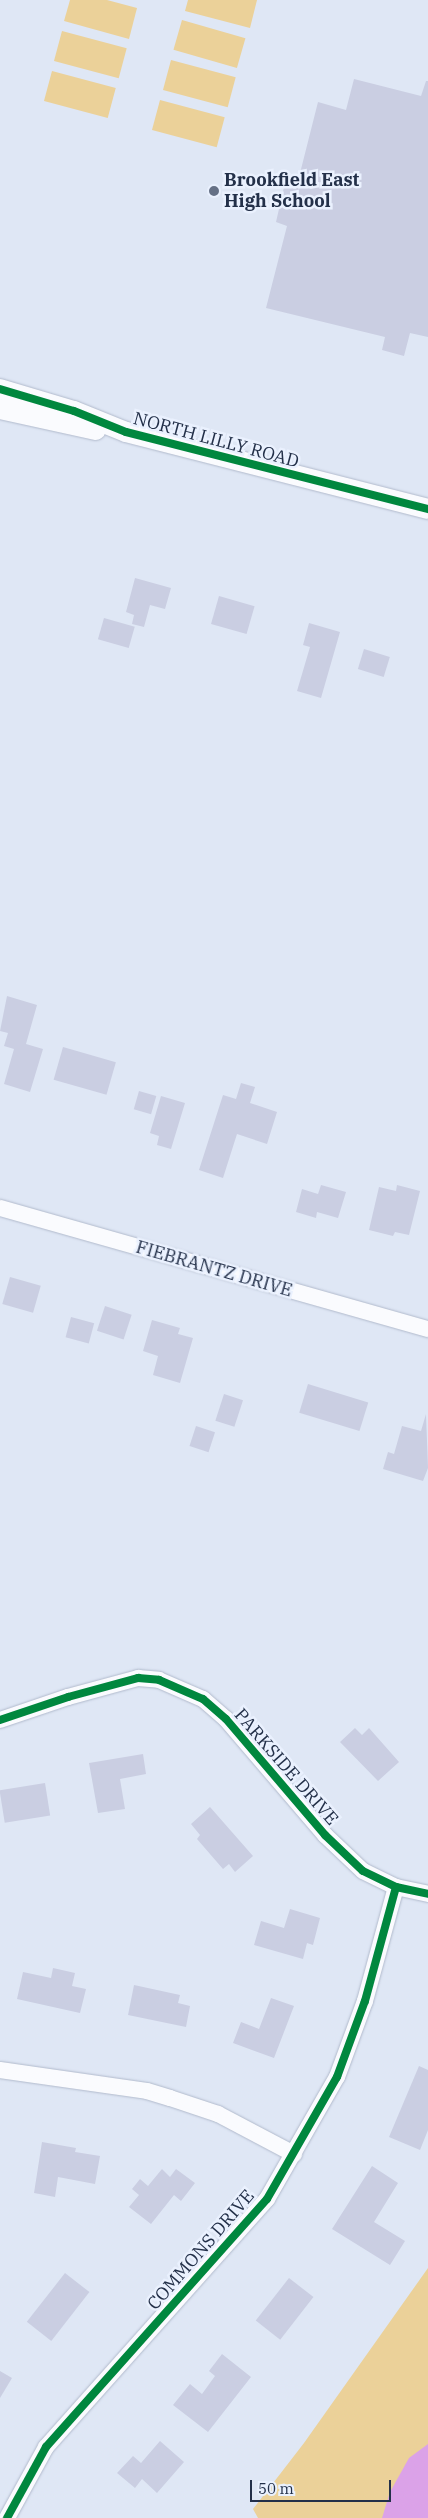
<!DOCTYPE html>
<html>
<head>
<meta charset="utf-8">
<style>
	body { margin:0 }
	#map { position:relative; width:428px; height:2518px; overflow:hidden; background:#dfe7f5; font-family:"IBM Plex Serif",serif }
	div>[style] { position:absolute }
	.green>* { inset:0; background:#ebd199; transform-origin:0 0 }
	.water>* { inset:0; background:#dba2e8 }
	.building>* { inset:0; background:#cacee2; transform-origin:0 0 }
	.roads { filter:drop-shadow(0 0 1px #b1bacc) drop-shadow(0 0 1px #b1bacc) }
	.minor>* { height:16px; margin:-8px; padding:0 8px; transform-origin:8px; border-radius:8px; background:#fafbfe }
	.tertiary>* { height:20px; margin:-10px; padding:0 10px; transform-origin:10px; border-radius:10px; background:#fafbfe }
	.cycleway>* { height:8px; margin:-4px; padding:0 4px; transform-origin:4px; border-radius:4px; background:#00873e }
	.dots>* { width:14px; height:14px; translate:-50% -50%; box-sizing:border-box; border:2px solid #eaf1fe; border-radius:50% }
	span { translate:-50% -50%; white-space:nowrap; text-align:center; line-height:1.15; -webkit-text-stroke:5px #eaf1fe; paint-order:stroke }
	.poi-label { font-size:18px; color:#233049; font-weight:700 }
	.left { translate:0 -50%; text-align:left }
	.street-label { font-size:18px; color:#233049 }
	.scale { position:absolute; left:250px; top:2480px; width:141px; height:22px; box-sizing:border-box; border:2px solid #233049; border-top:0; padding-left:6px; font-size:15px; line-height:18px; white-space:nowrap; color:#233049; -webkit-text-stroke:4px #eaf1fe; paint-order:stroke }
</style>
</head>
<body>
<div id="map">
	<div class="green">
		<div style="clip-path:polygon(70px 0,107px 0,137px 8px,129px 39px,64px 21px)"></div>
		<div style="clip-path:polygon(188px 0,257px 0,250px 28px,185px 11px)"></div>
		<div style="left:182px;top:20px;width:66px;height:31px;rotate:16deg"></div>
		<div style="left:62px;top:31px;width:67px;height:31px;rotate:15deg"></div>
		<div style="left:171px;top:60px;width:67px;height:31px;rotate:15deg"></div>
		<div style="left:52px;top:71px;width:66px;height:31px;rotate:15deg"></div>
		<div style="left:160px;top:100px;width:67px;height:31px;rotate:15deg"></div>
		<div style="clip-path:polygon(428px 2268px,428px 2518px,258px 2518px,253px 2509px,304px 2443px)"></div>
	</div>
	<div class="water">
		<div style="clip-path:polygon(428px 2444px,428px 2518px,382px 2518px,390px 2492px,409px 2458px)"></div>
	</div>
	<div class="building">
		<div style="clip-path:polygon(354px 79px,421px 96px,426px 81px,428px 81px,428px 337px,410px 333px,404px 356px,382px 350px,385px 337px,266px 308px,287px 226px,276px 222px,284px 187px,296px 189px,318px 102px,346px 110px)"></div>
		<div style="clip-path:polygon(135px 578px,171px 588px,165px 609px,150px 605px,144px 627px,132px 624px,134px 615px,126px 612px)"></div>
		<div style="left:219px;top:596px;width:37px;height:29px;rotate:16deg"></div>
		<div style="left:104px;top:618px;width:32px;height:22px;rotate:16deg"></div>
		<div style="clip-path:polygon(309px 623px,340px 632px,321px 698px,297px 691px,310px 647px,303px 645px)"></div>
		<div style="left:364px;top:649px;width:27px;height:21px;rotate:17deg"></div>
		<div style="clip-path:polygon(7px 996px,37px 1005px,26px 1044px,43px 1049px,30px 1092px,4px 1084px,14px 1049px,4px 1046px,8px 1033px,0 1031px)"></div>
		<div style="left:63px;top:1047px;width:55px;height:34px;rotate:16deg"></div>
		<div style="clip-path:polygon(241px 1083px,255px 1087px,250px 1103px,277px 1112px,267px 1144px,237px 1134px,223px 1178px,199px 1170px,223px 1095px,236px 1099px)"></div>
		<div style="left:139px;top:1091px;width:18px;height:19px;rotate:16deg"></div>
		<div style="clip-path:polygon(161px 1096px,185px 1103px,171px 1149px,157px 1145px,159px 1136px,150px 1133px)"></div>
		<div style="clip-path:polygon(321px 1185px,346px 1192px,338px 1218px,317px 1212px,316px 1218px,296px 1212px,302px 1189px,318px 1194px)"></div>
		<div style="clip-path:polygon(397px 1185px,420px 1191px,409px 1235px,395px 1232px,393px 1236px,369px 1230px,379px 1187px,396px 1191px)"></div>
		<div style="left:10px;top:1277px;width:32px;height:28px;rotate:16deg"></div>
		<div style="left:105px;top:1306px;width:28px;height:26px;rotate:18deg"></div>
		<div style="left:71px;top:1317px;width:24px;height:21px;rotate:15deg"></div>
		<div style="clip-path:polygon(152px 1320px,180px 1328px,178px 1334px,193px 1338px,180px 1383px,153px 1375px,158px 1356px,143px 1351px)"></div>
		<div style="left:308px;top:1384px;width:63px;height:30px;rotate:17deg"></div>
		<div style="left:224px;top:1394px;width:20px;height:28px;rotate:18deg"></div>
		<div style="clip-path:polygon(426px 1414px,428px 1468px,423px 1481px,383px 1469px,388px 1452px,394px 1454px,402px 1426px,421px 1431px)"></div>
		<div style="left:196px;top:1426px;width:20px;height:21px;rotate:18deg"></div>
		<div style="clip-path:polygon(355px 1728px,362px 1735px,369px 1728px,399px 1762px,378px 1781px,340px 1742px)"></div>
		<div style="clip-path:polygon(143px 1754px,146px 1774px,120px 1779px,125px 1809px,98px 1813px,89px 1763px)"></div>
		<div style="left:45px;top:1783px;width:33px;height:46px;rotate:81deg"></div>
		<div style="clip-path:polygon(210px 1807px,253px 1856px,235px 1872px,229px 1864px,223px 1869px,197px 1839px,200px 1835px,191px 1824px)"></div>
		<div style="clip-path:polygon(290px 1909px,320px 1918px,313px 1945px,307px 1943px,303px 1959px,254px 1945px,261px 1921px,284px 1928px)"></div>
		<div style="clip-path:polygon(53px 1968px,75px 1973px,72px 1986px,86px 1989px,80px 2013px,17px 1999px,23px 1972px,51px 1978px)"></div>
		<div style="clip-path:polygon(134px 1985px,180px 1995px,178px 2003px,190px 2006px,186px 2027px,128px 2015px)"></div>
		<div style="clip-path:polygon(271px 1998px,294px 2006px,274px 2058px,233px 2043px,241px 2022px,259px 2029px)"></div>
		<div style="clip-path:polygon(419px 2066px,428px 2070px,428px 2130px,420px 2150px,389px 2137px)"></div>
		<div style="clip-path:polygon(42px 2142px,76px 2148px,75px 2152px,100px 2156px,95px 2184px,58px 2177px,55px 2197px,34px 2193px)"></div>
		<div style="clip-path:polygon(372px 2166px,398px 2183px,374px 2222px,405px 2241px,390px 2265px,332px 2229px)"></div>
		<div style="clip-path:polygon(162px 2169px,170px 2177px,176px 2169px,195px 2183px,181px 2201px,174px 2195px,151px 2224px,129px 2207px,139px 2195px,132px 2189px,140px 2179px,148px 2186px)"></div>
		<div style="left:65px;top:2273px;width:31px;height:62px;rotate:38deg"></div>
		<div style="left:289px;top:2278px;width:31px;height:54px;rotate:38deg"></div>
		<div style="clip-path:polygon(222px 2354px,251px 2377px,208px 2432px,173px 2405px,190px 2384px,202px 2394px,215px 2376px,209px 2371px)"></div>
		<div style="clip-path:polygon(0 2371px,12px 2378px,0 2398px)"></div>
		<div style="clip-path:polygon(160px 2441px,184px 2462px,157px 2493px,142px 2479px,135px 2488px,117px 2473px,133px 2456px,141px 2463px)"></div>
	</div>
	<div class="roads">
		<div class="minor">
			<div style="left:0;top:1208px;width:445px;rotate:15.8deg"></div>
			<div style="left:0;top:1720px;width:72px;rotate:-18.7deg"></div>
			<div style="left:68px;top:1697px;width:73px;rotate:-15.2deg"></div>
			<div style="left:138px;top:1678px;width:21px;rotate:5deg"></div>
			<div style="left:159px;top:1680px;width:48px;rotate:23.4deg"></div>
			<div style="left:203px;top:1699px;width:30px;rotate:41deg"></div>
			<div style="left:226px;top:1719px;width:153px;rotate:49.5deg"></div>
			<div style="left:325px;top:1835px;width:52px;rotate:43.5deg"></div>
			<div style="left:363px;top:1871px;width:37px;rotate:26deg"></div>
			<div style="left:396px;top:1887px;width:33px;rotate:12deg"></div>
			<div style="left:0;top:2070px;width:148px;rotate:8.1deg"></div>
			<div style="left:147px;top:2091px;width:24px;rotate:17deg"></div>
			<div style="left:170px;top:2098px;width:51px;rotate:18.4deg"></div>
			<div style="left:218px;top:2114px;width:86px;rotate:27.8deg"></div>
			<div style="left:7px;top:2518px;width:81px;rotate:-61.2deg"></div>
			<div style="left:46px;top:2447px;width:332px;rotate:-48.3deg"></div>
			<div style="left:267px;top:2199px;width:141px;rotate:-60.2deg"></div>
			<div style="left:337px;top:2077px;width:81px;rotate:-69.8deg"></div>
			<div style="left:365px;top:2001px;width:118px;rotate:-74.8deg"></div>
		</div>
		<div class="tertiary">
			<div style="left:0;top:389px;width:77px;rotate:16.6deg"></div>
			<div style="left:74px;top:411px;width:56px;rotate:22deg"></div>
			<div style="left:126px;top:432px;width:312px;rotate:14.3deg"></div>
			<div style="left:0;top:409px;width:98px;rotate:12.3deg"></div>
		</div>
	</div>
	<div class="cycleway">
		<div style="left:0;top:389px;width:77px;rotate:16.6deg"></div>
		<div style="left:74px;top:411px;width:56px;rotate:22deg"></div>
		<div style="left:126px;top:432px;width:312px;rotate:14.3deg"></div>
		<div style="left:0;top:1720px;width:72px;rotate:-18.7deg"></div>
		<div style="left:68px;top:1697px;width:73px;rotate:-15.2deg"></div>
		<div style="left:138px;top:1678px;width:21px;rotate:5deg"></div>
		<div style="left:159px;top:1680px;width:48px;rotate:23.4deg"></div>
		<div style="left:203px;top:1699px;width:30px;rotate:41deg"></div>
		<div style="left:226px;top:1719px;width:153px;rotate:49.5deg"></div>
		<div style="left:325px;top:1835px;width:52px;rotate:43.5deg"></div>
		<div style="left:363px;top:1871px;width:37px;rotate:26deg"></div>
		<div style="left:396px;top:1887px;width:33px;rotate:12deg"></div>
		<div style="left:7px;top:2518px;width:81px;rotate:-61.2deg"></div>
		<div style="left:46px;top:2447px;width:332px;rotate:-48.3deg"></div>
		<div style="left:267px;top:2199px;width:141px;rotate:-60.2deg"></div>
		<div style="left:337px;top:2077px;width:81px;rotate:-69.8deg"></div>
		<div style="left:365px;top:2001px;width:118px;rotate:-74.8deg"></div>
	</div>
	<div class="dots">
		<div style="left:214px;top:191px;background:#657085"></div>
	</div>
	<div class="poi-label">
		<span class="left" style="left:224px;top:191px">Brookfield East<br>High School</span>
	</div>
	<div class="street-label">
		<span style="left:216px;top:440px;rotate:15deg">NORTH LILLY ROAD</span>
		<span style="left:214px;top:1269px;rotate:16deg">FIEBRANTZ DRIVE</span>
		<span style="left:286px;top:1767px;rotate:49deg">PARKSIDE DRIVE</span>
		<span style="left:201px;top:2250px;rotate:-49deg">COMMONS DRIVE</span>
	</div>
	<div class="scale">50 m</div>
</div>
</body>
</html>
